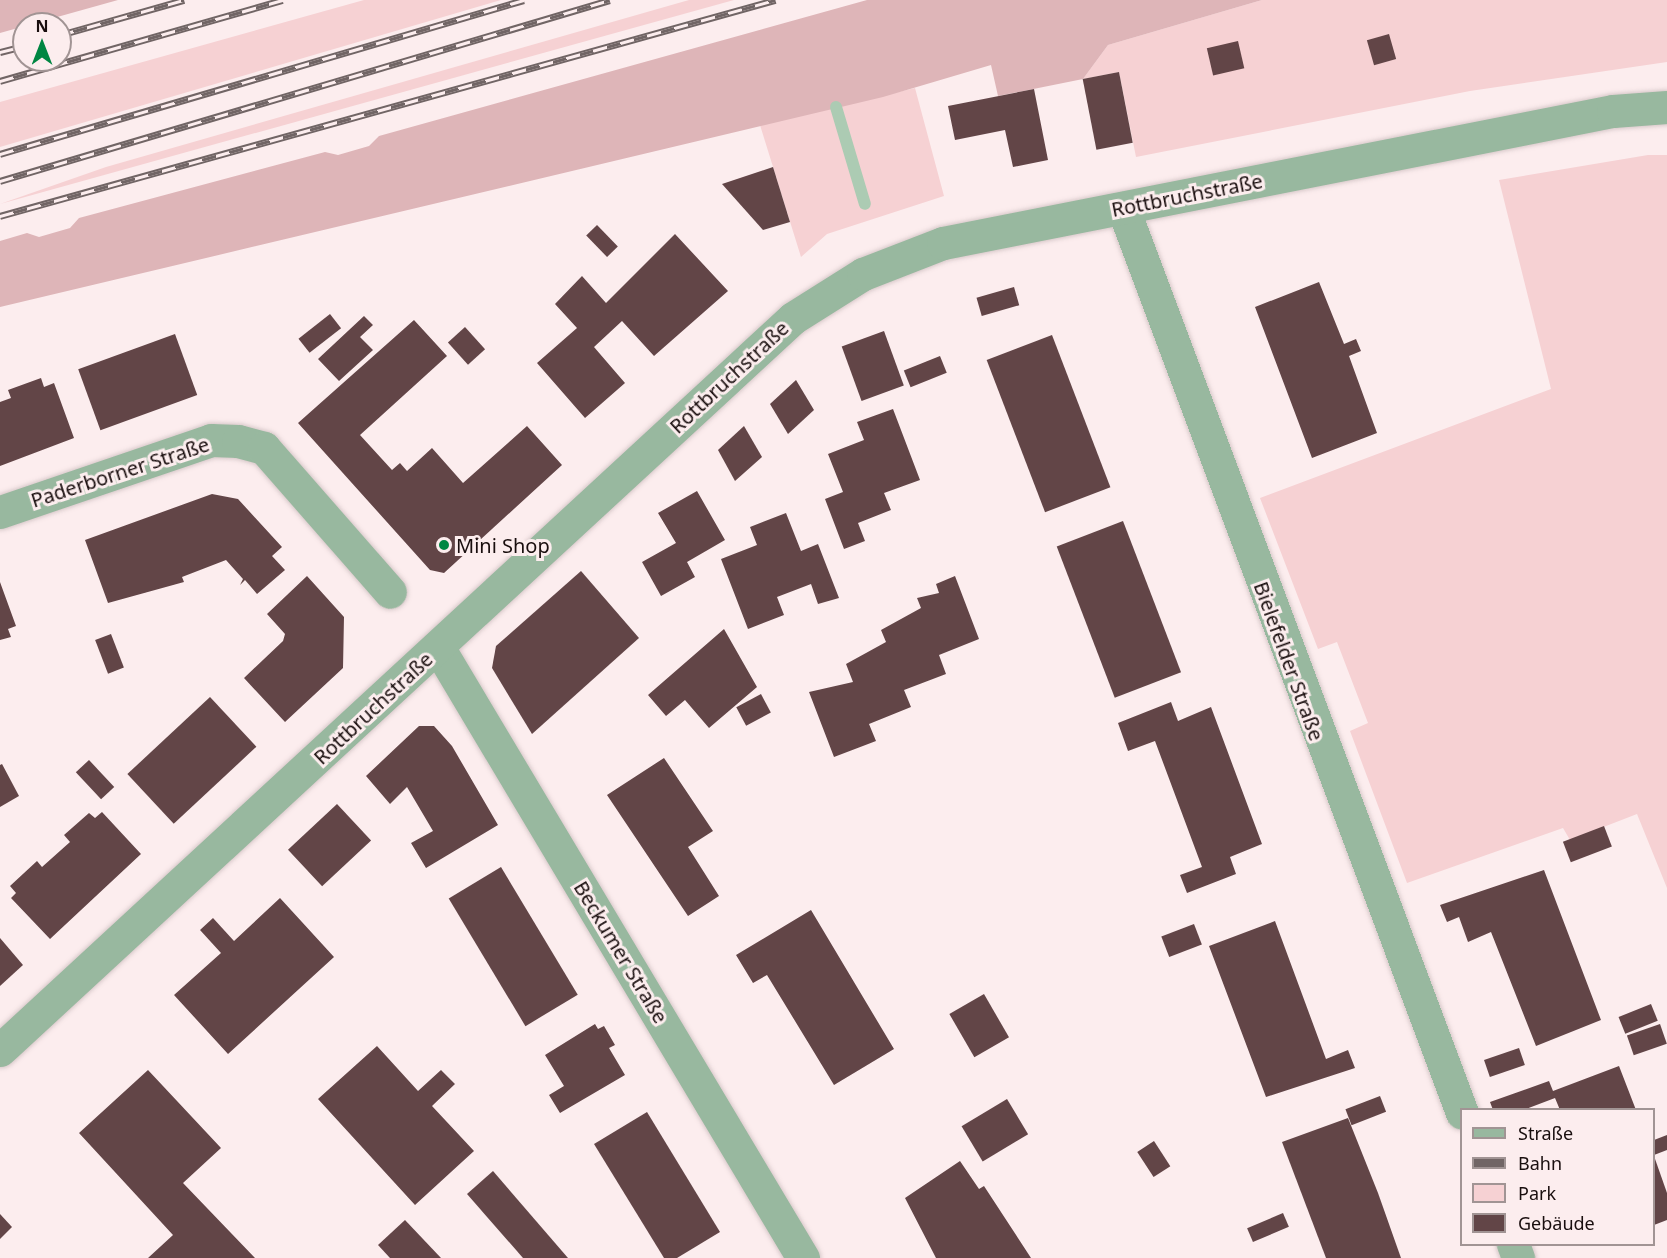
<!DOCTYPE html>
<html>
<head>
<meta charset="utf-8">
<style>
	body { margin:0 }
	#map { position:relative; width:1667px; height:1258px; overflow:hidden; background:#fcedee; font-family:"Noto Sans",sans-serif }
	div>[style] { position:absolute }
	.green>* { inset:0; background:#f6d1d3 }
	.forest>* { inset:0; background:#deb5b8 }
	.stream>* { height:12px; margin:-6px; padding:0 6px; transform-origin:6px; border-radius:6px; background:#accbb3 }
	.building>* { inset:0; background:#624547; transform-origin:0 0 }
	.roads { filter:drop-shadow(0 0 2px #d8c9ca) drop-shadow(0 0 2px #d8c9ca) }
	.street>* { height:33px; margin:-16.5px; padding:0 16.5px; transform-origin:16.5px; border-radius:16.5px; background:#98b89f }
	.rail>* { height:7px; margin-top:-3.5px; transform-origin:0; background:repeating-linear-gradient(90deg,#fcedee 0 14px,#716565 0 28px); box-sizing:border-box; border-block:2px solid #716565 }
	.dots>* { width:16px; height:16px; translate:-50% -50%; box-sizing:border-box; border:3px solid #fcedee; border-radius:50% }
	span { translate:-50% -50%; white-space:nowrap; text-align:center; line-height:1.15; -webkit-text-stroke:6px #fcedee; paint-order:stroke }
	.street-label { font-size:20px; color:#190e0e }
	.poi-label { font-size:20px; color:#190e0e }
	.left { translate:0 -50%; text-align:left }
	.legend { position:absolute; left:1460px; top:1108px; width:195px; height:138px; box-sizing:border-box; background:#fcedee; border:2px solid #a19494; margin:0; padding:8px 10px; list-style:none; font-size:18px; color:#190e0e }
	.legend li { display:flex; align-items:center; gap:12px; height:30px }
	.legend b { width:30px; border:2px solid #a19494 }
	.north { position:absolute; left:12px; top:12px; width:60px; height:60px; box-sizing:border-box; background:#fcedee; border:2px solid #a19494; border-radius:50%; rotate:0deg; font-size:16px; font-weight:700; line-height:24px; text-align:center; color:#190e0e }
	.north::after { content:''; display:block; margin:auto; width:21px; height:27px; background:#008642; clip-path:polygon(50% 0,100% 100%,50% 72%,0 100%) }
</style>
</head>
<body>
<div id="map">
	<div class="green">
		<div style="clip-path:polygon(364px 0,501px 0,0 147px,0 102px)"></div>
		<div style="clip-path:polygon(689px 0,734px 0,0 204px,106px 167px)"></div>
		<div style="clip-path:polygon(1262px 0,1667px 0,1667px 62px,1470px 91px,1136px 157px,1119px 72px,1083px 79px,1108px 45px)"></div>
		<div style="clip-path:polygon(915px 88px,944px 196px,827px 234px,801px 257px,760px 125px)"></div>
		<div style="clip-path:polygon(1648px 155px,1667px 155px,1667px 888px,1637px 814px,1570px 840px,1563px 828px,1407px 883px,1350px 731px,1368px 723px,1337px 642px,1318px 649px,1260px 498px,1551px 389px,1499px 180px)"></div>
	</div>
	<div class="forest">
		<div style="clip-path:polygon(0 0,118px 0,0 33px)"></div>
		<div style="clip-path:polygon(867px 0,1262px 0,1108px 45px,1083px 79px,998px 96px,991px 65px,883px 97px,0 307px,0 241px,27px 233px,39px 237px,70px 228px,79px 218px,325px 152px,338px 155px,369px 146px,379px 136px)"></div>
	</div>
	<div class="stream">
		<div style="left:836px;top:107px;width:101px;rotate:73.4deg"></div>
	</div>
	<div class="building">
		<div style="left:1389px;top:34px;width:26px;height:23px;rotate:74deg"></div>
		<div style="left:1238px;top:41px;width:28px;height:32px;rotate:77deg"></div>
		<div style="left:1119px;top:72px;width:72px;height:37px;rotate:79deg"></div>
		<div style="clip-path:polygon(1034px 89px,1048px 160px,1013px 167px,1005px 130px,955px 140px,948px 106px)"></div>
		<div style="clip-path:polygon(773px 167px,790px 222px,763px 230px,722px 184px)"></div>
		<div style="left:597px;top:225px;width:30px;height:15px;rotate:46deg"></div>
		<div style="clip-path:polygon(675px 234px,728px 291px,654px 356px,622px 321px,594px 347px,625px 383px,585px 418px,537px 363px,577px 328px,555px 304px,582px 276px,606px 303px)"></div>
		<div style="clip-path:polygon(1319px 282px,1344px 344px,1356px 339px,1361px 351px,1349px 356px,1377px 433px,1312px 458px,1255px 307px)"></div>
		<div style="left:1014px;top:287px;width:19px;height:39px;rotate:74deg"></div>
		<div style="left:330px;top:314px;width:18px;height:40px;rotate:52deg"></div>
		<div style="clip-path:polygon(364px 316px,373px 325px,360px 337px,373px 350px,339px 381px,318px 359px)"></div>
		<div style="clip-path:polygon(414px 320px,447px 356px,360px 435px,392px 470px,400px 463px,407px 471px,432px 448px,463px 483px,527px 426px,562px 465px,444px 573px,430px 570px,298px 423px)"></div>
		<div style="left:465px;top:327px;width:30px;height:23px;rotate:48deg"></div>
		<div style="left:884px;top:331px;width:58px;height:45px;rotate:70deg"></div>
		<div style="left:175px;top:334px;width:65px;height:103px;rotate:70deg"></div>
		<div style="left:1052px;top:335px;width:163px;height:70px;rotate:69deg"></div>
		<div style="left:940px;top:356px;width:18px;height:39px;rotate:68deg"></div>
		<div style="clip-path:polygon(41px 378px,44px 387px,54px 383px,74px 438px,0 466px,0 402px,11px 398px,8px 390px)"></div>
		<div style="clip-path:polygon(796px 380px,814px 410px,788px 434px,770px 404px)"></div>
		<div style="clip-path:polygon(893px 409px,920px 480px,884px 493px,891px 510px,858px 523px,865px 541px,844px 549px,825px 499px,843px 492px,828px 454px,864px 440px,857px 422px)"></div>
		<div style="clip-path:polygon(744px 426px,762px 457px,735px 481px,718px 450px)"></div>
		<div style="clip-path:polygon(697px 491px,725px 540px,687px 562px,695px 577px,661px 596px,642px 562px,676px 543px,658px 513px)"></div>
		<div style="clip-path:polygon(212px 494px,238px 499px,282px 547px,272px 556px,285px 570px,257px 594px,245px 580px,240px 585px,243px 579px,226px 560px,182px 577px,184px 582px,108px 603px,85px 540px)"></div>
		<div style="clip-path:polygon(786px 513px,801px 551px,818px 544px,839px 598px,818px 604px,811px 584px,777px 597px,784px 615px,748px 629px,721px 559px,757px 545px,750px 527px)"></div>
		<div style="left:1123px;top:521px;width:162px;height:71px;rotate:69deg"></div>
		<div style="clip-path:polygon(581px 571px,639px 638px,532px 734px,492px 668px,496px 646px)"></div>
		<div style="clip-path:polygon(307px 576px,344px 617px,343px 668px,285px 722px,244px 678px,283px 641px,285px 634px,267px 614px)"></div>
		<div style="clip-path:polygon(955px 576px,979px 639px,939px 655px,946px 674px,904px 690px,911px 707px,869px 724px,876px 741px,834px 757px,809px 692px,853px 682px,846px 664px,886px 642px,881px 630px,921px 608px,917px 598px,939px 593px,936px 584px)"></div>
		<div style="clip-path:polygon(0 582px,16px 626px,8px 629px,11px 637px,0 640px)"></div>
		<div style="clip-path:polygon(724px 629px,757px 687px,709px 728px,685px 700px,666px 716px,648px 695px)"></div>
		<div style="left:111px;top:634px;width:36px;height:17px;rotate:69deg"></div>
		<div style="left:761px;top:694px;width:21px;height:28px;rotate:62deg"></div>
		<div style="left:210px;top:697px;width:68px;height:113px;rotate:47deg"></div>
		<div style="clip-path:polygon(1171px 702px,1178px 721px,1211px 707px,1262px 844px,1230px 857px,1236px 874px,1187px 893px,1180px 875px,1202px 867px,1155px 741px,1128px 751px,1118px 723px)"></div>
		<div style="clip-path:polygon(419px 726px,434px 726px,452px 746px,498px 825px,426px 868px,411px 843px,433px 831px,407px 787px,390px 804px,366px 776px)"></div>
		<div style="clip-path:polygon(664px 758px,713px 831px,688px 847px,719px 896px,688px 916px,607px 795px)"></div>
		<div style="left:89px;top:760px;width:37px;height:18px;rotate:47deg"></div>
		<div style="clip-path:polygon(2px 764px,19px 796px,0 807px,0 765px)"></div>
		<div style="left:337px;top:804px;width:50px;height:67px;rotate:47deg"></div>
		<div style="clip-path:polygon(102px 812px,141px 854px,50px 939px,11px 898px,16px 893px,10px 886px,37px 861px,42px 867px,70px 842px,64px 835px,89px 813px,95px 818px)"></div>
		<div style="left:1604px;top:826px;width:22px;height:44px;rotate:69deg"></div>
		<div style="left:501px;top:867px;width:149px;height:61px;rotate:59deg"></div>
		<div style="clip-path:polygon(1544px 870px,1601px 1020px,1536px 1046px,1491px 932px,1468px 942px,1459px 917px,1447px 922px,1440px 905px)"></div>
		<div style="clip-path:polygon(280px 898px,334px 957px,228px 1054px,174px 995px,221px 953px,200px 930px,213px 918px,234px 941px)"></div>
		<div style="clip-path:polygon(811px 910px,894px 1049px,834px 1085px,767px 975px,753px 983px,736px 955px)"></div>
		<div style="clip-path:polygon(1275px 921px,1326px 1059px,1348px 1050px,1355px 1068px,1266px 1097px,1209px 946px)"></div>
		<div style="left:1194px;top:924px;width:22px;height:35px;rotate:69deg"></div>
		<div style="clip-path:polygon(0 938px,23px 965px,0 986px)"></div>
		<div style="left:984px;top:994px;width:50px;height:40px;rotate:60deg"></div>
		<div style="left:1651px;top:1004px;width:18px;height:35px;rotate:68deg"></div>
		<div style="clip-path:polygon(595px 1024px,598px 1029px,604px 1026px,615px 1045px,609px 1048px,625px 1075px,560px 1113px,549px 1095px,564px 1086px,545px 1055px)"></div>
		<div style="left:1660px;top:1024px;width:21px;height:35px;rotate:71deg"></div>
		<div style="clip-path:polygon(377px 1046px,418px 1091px,441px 1070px,455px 1084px,432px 1106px,474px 1151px,415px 1205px,318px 1099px)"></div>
		<div style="left:1519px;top:1048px;width:18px;height:37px;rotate:71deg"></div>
		<div style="clip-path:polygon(1619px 1066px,1636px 1110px,1560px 1110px,1555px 1098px,1523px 1110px,1493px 1110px,1490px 1102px,1549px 1081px,1553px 1091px)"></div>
		<div style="clip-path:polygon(148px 1070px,221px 1148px,183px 1183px,255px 1258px,148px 1258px,173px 1235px,79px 1133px)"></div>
		<div style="left:1380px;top:1096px;width:17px;height:37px;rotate:69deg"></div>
		<div style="left:1007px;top:1099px;width:41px;height:53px;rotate:59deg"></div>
		<div style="clip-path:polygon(647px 1112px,720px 1232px,677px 1258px,664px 1258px,594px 1144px)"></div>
		<div style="clip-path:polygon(1348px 1118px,1378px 1193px,1401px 1258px,1326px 1258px,1282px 1142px)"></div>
		<div style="clip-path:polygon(1667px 1135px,1667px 1150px,1654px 1155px,1654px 1140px)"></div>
		<div style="left:1154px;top:1141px;width:30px;height:20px;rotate:57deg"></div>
		<div style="clip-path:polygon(1654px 1156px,1667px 1193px,1667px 1220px,1654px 1225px)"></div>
		<div style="clip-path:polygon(960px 1161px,979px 1189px,984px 1186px,1031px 1258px,936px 1258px,905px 1198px)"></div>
		<div style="clip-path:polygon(493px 1171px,568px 1258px,523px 1258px,467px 1194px)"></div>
		<div style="left:1283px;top:1213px;width:15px;height:39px;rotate:67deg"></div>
		<div style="clip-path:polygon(0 1214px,12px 1227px,0 1239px)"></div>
		<div style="clip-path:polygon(405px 1220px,441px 1258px,390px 1258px,378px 1245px)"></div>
	</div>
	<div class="roads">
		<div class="street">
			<div style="left:1123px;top:208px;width:966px;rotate:69.46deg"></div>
			<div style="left:0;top:512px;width:223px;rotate:-18.8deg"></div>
			<div style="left:211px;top:440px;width:27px;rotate:2deg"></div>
			<div style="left:238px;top:441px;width:27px;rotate:15deg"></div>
			<div style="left:264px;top:448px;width:191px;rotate:48.8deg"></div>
			<div style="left:438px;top:647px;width:712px;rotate:59.15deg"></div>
			<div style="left:0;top:1050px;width:1079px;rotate:-42.71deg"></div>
			<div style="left:793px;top:318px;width:83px;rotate:-32.2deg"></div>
			<div style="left:863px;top:274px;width:86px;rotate:-21.2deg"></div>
			<div style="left:943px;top:243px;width:683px;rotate:-11.15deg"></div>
			<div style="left:1613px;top:111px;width:54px;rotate:-4.2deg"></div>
			<div style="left:1513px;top:1244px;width:15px;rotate:70deg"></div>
		</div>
	</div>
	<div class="rail">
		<div style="left:60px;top:35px;width:129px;rotate:-15.8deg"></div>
		<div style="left:0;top:52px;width:25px;rotate:-14deg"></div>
		<div style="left:0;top:81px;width:294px;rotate:-16deg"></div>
		<div style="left:0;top:154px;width:546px;rotate:-16.38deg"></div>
		<div style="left:0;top:181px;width:636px;rotate:-16.53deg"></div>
		<div style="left:0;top:216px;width:805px;rotate:-15.57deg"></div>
	</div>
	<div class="dots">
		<div style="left:444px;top:545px;background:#008642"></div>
	</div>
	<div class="street-label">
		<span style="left:1187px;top:195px;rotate:-11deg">Rottbruchstraße</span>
		<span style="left:729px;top:377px;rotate:-43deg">Rottbruchstraße</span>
		<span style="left:120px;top:472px;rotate:-18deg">Paderborner Straße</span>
		<span style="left:1289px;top:661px;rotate:70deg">Bielefelder Straße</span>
		<span style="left:373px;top:708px;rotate:-43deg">Rottbruchstraße</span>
		<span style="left:621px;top:952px;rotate:59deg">Beckumer Straße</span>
	</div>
	<div class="poi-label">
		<span class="left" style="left:456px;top:545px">Mini Shop</span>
	</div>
	<ul class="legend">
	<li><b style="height:8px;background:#98b89f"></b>Straße</li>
	<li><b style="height:8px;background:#716565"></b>Bahn</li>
	<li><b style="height:16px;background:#f6d1d3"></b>Park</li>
	<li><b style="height:16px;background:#624547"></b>Gebäude</li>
	</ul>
	<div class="north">N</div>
</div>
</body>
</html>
